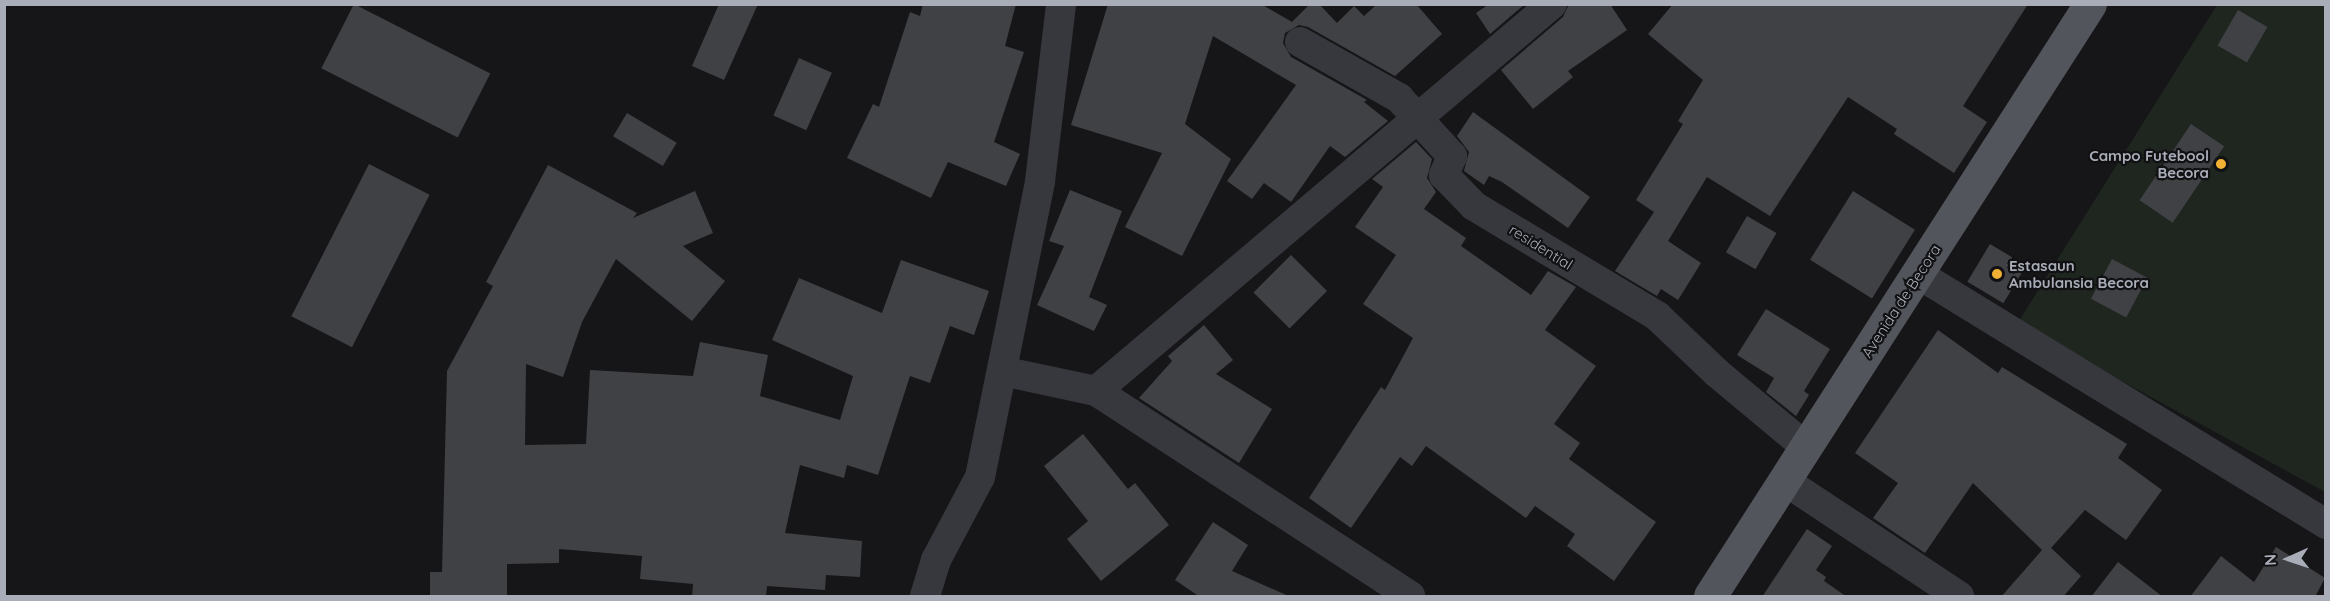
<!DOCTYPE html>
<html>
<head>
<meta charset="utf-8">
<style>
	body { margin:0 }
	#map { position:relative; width:2330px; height:601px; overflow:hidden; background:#161618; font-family:Quicksand,sans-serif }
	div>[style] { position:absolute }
	.green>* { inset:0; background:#1e261f }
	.building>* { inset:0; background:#404145; transform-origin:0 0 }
	.street>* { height:30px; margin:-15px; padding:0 15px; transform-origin:15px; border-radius:15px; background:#37383d }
	.primary>* { height:33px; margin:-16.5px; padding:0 16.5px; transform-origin:16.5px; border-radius:16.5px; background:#53555c }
	.dots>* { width:16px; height:16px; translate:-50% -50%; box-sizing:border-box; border:3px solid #111113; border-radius:50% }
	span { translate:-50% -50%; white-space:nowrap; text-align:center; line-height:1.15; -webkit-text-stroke:4.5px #111113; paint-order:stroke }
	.poi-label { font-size:15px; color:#a8adb8; font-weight:700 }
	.right { translate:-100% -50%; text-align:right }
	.left { translate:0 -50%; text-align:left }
	.street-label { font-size:15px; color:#a8adb8 }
	.frame { position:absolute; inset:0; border:6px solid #a8adb8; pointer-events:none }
	.north { position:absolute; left:2258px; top:529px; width:60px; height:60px; -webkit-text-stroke:4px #111113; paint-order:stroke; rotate:267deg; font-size:16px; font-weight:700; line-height:24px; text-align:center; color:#a8adb8 }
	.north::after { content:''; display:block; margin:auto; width:21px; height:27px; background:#a8adb8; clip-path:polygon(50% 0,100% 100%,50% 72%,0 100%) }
</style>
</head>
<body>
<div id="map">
	<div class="green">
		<div style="clip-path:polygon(2217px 5px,2325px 5px,2325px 492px,2017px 324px)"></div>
	</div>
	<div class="building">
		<div style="left:354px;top:4px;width:153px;height:72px;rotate:27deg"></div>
		<div style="clip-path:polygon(719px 4px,758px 4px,724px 80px,692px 66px)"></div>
		<div style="clip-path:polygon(923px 4px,1016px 4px,1005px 46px,1024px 52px,994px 142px,1020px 154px,1006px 186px,948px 162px,931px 198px,847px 158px,873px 104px,879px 107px,910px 12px,920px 16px)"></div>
		<div style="clip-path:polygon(1108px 4px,1261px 4px,1292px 22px,1310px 4px,1319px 4px,1337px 23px,1354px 6px,1364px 16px,1377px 4px,1416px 4px,1442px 34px,1395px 76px,1308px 27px,1299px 25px,1285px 33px,1283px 43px,1291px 57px,1367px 100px,1364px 102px,1388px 121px,1345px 157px,1330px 146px,1291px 202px,1264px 183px,1252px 199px,1227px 181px,1296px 85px,1213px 36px,1185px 124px,1231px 159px,1182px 256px,1125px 227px,1162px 153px,1071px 125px)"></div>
		<div style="clip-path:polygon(1489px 4px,1525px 4px,1490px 34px,1476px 13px)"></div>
		<div style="clip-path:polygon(1569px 4px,1610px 4px,1627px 30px,1568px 71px,1573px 77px,1533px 109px,1501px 70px,1563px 17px)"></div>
		<div style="clip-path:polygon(1673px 4px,2028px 4px,1963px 106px,1987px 122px,1954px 173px,1894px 134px,1897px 129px,1848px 97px,1770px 216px,1707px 177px,1668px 241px,1701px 263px,1678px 300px,1661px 289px,1657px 296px,1615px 271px,1654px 212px,1636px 200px,1683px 124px,1678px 121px,1703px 80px,1648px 34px)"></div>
		<div style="left:2238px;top:10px;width:34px;height:41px;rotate:30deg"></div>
		<div style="left:799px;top:58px;width:36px;height:63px;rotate:24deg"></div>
		<div style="clip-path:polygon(1473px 112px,1590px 197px,1568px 228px,1502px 182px,1489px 176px,1484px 185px,1464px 171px,1469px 152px,1457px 136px)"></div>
		<div style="left:627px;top:113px;width:58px;height:27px;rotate:31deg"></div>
		<div style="left:2191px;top:124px;width:40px;height:92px;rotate:34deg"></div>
		<div style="clip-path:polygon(1416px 142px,1432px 159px,1427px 178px,1436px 192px,1424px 209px,1466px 238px,1461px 246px,1531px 295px,1548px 271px,1576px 287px,1545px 330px,1596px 366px,1554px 424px,1580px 443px,1569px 459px,1656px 522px,1614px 581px,1567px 546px,1575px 534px,1535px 506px,1526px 518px,1426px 446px,1412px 466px,1400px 457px,1351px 528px,1309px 498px,1381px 387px,1385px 390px,1413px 338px,1363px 304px,1396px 255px,1355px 227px,1383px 187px,1372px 179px)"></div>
		<div style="left:369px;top:164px;width:68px;height:171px;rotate:27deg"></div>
		<div style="clip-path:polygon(548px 165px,637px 213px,633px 218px,695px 191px,713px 233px,683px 246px,725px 281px,692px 321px,616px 259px,582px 322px,563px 377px,526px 364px,525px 445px,586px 444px,590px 370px,693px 376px,700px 342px,768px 355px,760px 396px,840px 420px,853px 376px,772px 340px,799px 278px,882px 313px,901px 260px,989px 291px,974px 335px,950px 326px,930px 383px,910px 376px,878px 475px,847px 465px,844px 478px,800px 465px,785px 533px,862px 541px,860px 577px,826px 575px,825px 590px,767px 586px,766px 597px,692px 597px,693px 584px,640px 579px,642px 556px,559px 549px,559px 563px,507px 564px,507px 597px,430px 597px,430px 572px,442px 572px,447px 371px,493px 286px,486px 282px)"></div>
		<div style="clip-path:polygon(1070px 190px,1122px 211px,1089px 297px,1107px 305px,1094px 331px,1037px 305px,1064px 246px,1049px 241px)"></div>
		<div style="left:1853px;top:191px;width:73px;height:81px;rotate:32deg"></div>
		<div style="left:1747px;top:216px;width:34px;height:42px;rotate:30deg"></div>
		<div style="left:1990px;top:244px;width:42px;height:44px;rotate:31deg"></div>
		<div style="left:1291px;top:255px;width:51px;height:53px;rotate:45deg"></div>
		<div style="left:2112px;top:259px;width:40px;height:45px;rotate:28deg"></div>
		<div style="clip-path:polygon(1766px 309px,1830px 349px,1804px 391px,1809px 395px,1796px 416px,1766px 392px,1774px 378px,1737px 355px)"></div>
		<div style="clip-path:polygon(1204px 325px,1233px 360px,1216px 374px,1272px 409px,1239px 463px,1139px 398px,1172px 361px,1168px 356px)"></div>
		<div style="clip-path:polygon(1938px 330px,1998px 373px,2002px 367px,2127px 444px,2118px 458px,2162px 490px,2126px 540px,2085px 510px,2051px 548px,2081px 576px,2063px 597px,2001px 597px,2042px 550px,1973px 483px,1925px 553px,1873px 518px,1898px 483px,1855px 453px)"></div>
		<div style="clip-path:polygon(1083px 434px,1128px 489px,1135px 483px,1169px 525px,1101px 581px,1067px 539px,1088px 521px,1044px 466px)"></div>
		<div style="clip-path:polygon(1213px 522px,1248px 545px,1232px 571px,1291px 597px,1200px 597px,1175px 580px)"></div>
		<div style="clip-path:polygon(1807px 529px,1832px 546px,1816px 570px,1826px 577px,1824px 581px,1847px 597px,1762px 597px)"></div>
		<div style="clip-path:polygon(2276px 547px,2325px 578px,2315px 597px,2190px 597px,2221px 556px,2254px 582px)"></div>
		<div style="clip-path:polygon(2118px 562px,2163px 597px,2091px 597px)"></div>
	</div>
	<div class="street">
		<div style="left:1300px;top:42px;width:114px;rotate:29.5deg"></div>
		<div style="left:1399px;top:98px;width:79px;rotate:47.6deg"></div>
		<div style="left:1452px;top:156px;width:21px;rotate:113deg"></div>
		<div style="left:1444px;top:175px;width:43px;rotate:45.9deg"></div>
		<div style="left:1474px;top:206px;width:214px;rotate:31deg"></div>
		<div style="left:1657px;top:316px;width:83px;rotate:43.5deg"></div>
		<div style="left:1717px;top:373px;width:117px;rotate:39.8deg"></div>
		<div style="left:1918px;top:274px;width:479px;rotate:31.5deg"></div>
		<div style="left:1002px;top:371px;width:96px;rotate:12deg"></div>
		<div style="left:1096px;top:391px;width:375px;rotate:33.1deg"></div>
		<div style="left:1096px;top:391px;width:598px;rotate:-40.32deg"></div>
		<div style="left:1785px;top:481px;width:209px;rotate:33.5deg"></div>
		<div style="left:925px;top:596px;width:38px;rotate:-73deg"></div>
		<div style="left:936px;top:560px;width:94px;rotate:-62.1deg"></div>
		<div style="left:980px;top:477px;width:302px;rotate:-78.5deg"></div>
		<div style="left:1040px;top:181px;width:178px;rotate:-83.2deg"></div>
	</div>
	<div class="primary">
		<div style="left:1710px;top:596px;width:703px;rotate:-57.3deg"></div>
	</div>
	<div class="dots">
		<div style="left:2221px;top:164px;background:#f2b134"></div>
		<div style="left:1997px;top:274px;background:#f2b134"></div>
	</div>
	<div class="poi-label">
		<span class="right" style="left:2209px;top:164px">Campo Futebool<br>Becora</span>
		<span class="left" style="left:2009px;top:274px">Estasaun<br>Ambulansia Becora</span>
	</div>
	<div class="street-label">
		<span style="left:1541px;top:247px;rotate:32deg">residential</span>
		<span style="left:1901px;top:301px;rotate:-57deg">Avenida de Becora</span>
	</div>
	<div class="frame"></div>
	<div class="north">N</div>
</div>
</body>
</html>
